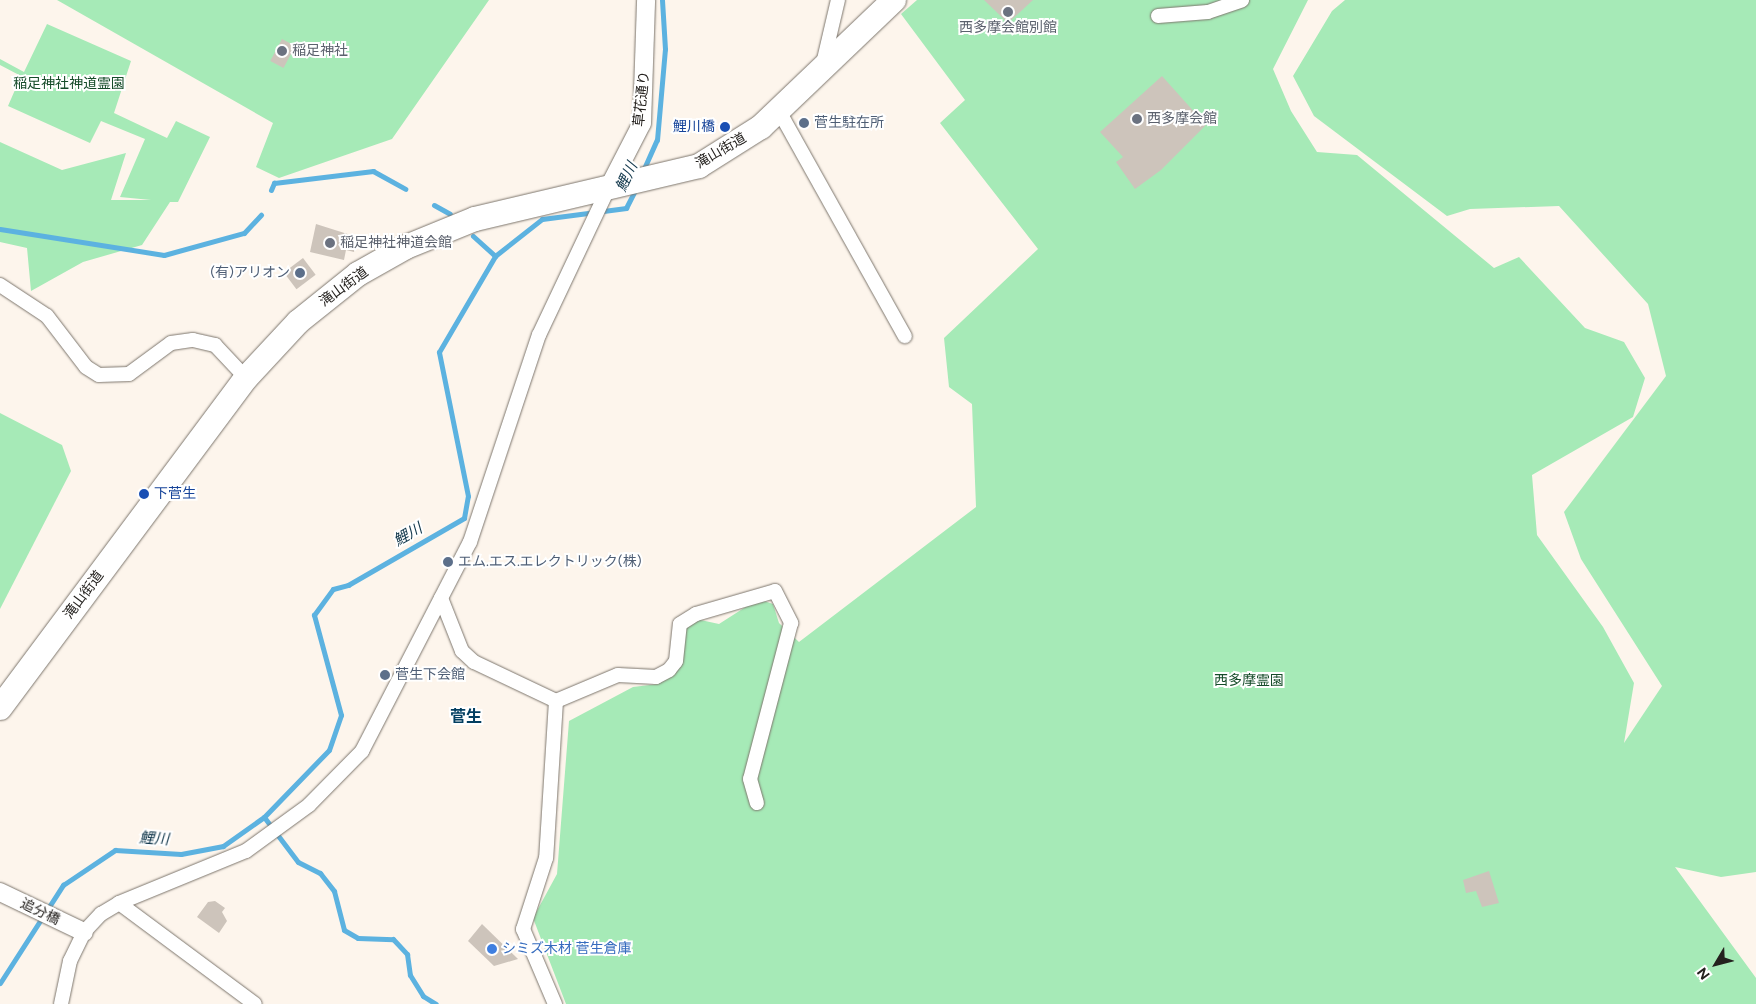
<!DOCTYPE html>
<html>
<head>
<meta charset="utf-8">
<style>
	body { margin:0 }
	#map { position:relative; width:1756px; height:1004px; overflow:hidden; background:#fdf5ec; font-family:Figtree,"Noto Sans JP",sans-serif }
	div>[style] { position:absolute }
	.green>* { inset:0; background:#a6eab7 }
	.stream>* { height:5px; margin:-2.5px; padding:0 2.5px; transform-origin:2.5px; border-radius:2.5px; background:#5cb2e0 }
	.building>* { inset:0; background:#cdc4bb; transform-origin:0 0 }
	.roads { filter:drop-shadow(0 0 1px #7d766d) drop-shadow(0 0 1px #7d766d) }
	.minor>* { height:14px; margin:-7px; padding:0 7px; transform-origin:7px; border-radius:7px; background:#fff }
	.tertiary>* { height:18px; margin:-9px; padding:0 9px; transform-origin:9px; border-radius:9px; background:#fff }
	.trunk>* { height:24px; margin:-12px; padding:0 12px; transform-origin:12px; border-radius:12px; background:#fff }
	.dots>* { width:14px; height:14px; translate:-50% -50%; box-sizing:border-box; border:2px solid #fff; border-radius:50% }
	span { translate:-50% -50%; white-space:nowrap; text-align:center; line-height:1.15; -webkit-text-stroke:4px #fff; paint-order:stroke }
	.worship-label { font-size:14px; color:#5b616d }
	.left { translate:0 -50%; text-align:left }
	.park-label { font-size:14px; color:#164c2a }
	.street-label { font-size:14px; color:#24211e }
	.service-label { font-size:14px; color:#4e5e75 }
	.right { translate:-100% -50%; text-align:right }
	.transit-label { font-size:14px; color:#164399 }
	.shop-label { font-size:14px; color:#366cbe }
	.water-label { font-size:15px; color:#11374b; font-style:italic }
	.quarter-label { font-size:16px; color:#023e60; font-weight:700 }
	.north { position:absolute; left:1691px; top:939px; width:50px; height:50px; -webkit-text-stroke:4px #fff; paint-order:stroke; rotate:233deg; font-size:14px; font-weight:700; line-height:20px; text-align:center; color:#24211e }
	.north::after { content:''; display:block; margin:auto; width:18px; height:22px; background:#24211e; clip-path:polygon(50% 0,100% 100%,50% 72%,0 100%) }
</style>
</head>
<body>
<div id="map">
	<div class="green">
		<div style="clip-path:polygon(57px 0,489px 0,392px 139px,279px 178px,256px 167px,273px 123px)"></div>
		<div style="clip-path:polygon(917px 0,1308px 0,1273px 69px,1291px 111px,1317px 152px,1357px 155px,1494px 268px,1519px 257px,1585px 328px,1624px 342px,1645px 378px,1633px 417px,1532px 475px,1537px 535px,1603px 627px,1634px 683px,1624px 743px,1662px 686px,1581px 559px,1564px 512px,1666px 376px,1648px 304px,1559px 206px,1470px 209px,1447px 216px,1314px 116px,1293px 76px,1332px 11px,1345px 0,1756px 0,1756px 872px,1721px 877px,1675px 867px,1756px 978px,1756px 1004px,566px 1004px,533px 918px,557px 874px,569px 721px,633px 687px,658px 684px,679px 662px,678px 636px,696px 619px,719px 624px,758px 599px,773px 604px,779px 623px,799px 642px,976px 507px,972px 404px,949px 387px,944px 338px,1038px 249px,940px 123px,965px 100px,901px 14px)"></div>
		<div style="clip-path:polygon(47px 24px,131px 61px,114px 113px,167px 138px,176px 121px,210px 137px,178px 202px,170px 202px,142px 245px,83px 262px,31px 291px,27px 248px,0 242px,0 142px,62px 170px,126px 153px,111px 200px,151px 200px,120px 197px,145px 139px,101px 121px,90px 143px,8px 106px,21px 76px,0 65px,0 59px,24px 72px)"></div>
		<div style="clip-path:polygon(0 413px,62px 445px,71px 471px,0 609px)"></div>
	</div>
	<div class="stream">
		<div style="left:642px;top:173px;width:36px;rotate:-66deg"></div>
		<div style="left:657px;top:140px;width:91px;rotate:-85deg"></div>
		<div style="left:665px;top:49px;width:49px;rotate:-93.5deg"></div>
		<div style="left:271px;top:190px;width:8px;rotate:-67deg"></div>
		<div style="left:274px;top:183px;width:100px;rotate:-6.9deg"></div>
		<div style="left:373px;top:171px;width:37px;rotate:29deg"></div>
		<div style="left:434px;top:205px;width:18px;rotate:29deg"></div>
		<div style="left:0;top:229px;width:166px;rotate:9deg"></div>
		<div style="left:164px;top:255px;width:83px;rotate:-15.4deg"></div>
		<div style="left:244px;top:233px;width:25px;rotate:-47deg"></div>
		<div style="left:473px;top:236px;width:30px;rotate:42deg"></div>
		<div style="left:264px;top:817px;width:56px;rotate:52.9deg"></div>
		<div style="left:298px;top:862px;width:25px;rotate:27deg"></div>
		<div style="left:320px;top:873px;width:23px;rotate:52deg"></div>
		<div style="left:334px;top:891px;width:40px;rotate:75.6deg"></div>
		<div style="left:344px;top:930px;width:16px;rotate:30deg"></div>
		<div style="left:358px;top:938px;width:35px;rotate:2deg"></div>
		<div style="left:393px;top:939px;width:21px;rotate:47deg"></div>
		<div style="left:407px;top:954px;width:21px;rotate:82deg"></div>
		<div style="left:410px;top:975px;width:25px;rotate:58deg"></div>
		<div style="left:423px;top:996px;width:15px;rotate:32deg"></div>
		<div style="left:0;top:983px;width:117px;rotate:-57.3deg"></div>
		<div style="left:63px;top:885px;width:63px;rotate:-33.9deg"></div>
		<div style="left:115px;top:850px;width:66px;rotate:3.5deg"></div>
		<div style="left:181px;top:854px;width:43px;rotate:-10.8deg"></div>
		<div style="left:223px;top:846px;width:50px;rotate:-35.3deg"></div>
		<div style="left:264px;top:817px;width:93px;rotate:-45.9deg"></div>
		<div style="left:329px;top:750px;width:37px;rotate:-71deg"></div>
		<div style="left:341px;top:715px;width:104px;rotate:-105.1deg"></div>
		<div style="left:314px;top:615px;width:32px;rotate:-54deg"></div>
		<div style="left:333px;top:589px;width:16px;rotate:-15deg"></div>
		<div style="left:348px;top:585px;width:134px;rotate:-30deg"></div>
		<div style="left:464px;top:518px;width:22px;rotate:-80deg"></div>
		<div style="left:468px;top:496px;width:147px;rotate:-101.4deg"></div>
		<div style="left:439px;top:352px;width:111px;rotate:-59.7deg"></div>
		<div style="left:495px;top:256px;width:60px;rotate:-38.2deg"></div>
		<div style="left:542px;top:219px;width:85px;rotate:-7.5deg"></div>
		<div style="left:626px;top:208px;width:20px;rotate:-63deg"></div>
	</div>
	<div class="building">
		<div style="clip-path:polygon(984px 0,1033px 0,1008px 23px)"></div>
		<div style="left:282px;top:39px;width:15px;height:25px;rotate:28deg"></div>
		<div style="clip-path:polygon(1162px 76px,1206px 125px,1161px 170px,1135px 189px,1116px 162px,1123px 157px,1100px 132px)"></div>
		<div style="clip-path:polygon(316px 224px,357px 237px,354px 252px,346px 250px,344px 260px,310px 252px)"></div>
		<div style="left:303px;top:258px;width:21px;height:24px;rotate:53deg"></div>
		<div style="clip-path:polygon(1489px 871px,1499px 903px,1482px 907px,1476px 891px,1466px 893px,1463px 880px)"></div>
		<div style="clip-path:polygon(215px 901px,225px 908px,222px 912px,227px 921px,219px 933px,197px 917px,208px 902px)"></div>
		<div style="clip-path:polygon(482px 924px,518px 959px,494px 966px,468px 941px)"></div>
	</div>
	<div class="roads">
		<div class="minor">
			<div style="left:1158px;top:16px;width:50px;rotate:-4.6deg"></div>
			<div style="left:1208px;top:12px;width:36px;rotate:-19deg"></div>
			<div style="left:822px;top:68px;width:70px;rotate:-76.8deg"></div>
			<div style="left:779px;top:111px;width:258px;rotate:60.8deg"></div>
			<div style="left:0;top:285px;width:56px;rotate:33.4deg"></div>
			<div style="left:47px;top:316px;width:64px;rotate:52.6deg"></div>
			<div style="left:86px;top:367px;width:15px;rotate:32deg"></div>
			<div style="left:99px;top:375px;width:30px;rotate:-2deg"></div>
			<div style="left:129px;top:374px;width:52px;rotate:-36.4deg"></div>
			<div style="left:171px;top:343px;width:22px;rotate:-8deg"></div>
			<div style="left:193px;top:340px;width:23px;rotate:13deg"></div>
			<div style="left:215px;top:345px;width:45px;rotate:46.8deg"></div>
			<div style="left:441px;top:598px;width:57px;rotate:68.4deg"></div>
			<div style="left:462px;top:651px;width:16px;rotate:43deg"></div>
			<div style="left:474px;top:662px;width:91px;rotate:25.4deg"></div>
			<div style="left:556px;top:701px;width:157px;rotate:93.6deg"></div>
			<div style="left:546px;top:858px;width:75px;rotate:107.9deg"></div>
			<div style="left:523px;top:929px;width:82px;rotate:66.9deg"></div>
			<div style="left:556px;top:701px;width:67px;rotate:-22.8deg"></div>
			<div style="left:618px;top:675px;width:38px;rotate:3deg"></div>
			<div style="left:656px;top:677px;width:15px;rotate:-28deg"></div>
			<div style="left:669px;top:670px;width:11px;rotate:-52deg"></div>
			<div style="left:676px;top:661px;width:37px;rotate:-84deg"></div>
			<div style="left:680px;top:624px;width:19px;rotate:-32deg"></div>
			<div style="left:696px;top:614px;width:82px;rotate:-16.2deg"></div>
			<div style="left:775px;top:591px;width:36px;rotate:63deg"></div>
			<div style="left:791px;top:623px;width:161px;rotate:104.7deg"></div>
			<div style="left:750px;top:779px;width:25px;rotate:74deg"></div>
			<div style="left:119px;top:903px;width:169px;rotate:36.6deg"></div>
			<div style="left:61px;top:1004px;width:44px;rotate:-78.2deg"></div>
			<div style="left:70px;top:961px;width:32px;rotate:-64deg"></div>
			<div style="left:84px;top:932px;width:25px;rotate:-47deg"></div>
			<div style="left:101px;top:914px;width:21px;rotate:-31deg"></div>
			<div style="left:119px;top:903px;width:137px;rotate:-22.3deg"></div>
			<div style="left:246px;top:851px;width:78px;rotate:-36.1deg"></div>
			<div style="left:309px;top:805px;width:76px;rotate:-45.5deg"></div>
			<div style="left:362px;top:751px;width:235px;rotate:-62.7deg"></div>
			<div style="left:470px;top:542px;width:218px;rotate:-71.6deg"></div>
			<div style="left:539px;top:335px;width:161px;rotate:-64.7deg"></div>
		</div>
		<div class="tertiary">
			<div style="left:608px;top:189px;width:74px;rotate:-62.7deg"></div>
			<div style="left:642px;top:123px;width:123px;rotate:-88.1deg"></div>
			<div style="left:0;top:892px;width:93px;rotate:25.5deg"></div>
		</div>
		<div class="trunk">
			<div style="left:0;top:708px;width:412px;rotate:-53.3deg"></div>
			<div style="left:246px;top:378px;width:76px;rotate:-47.1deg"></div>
			<div style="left:298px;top:322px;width:77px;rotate:-38.7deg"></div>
			<div style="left:358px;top:274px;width:55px;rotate:-29.4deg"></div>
			<div style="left:406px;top:247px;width:74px;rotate:-22.1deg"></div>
			<div style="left:475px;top:219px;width:230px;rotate:-13.3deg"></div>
			<div style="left:699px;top:166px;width:73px;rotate:-32.2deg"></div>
			<div style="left:761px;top:127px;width:184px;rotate:-43.7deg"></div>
		</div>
	</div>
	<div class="dots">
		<div style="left:1008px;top:12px;background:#6b7280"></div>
		<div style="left:282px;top:51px;background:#6b7280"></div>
		<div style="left:1137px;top:119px;background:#6b7280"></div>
		<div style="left:804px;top:123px;background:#5c6f8a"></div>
		<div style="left:725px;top:127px;background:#1a4fb4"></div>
		<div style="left:330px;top:243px;background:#6b7280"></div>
		<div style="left:300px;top:273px;background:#5c6f8a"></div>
		<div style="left:144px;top:494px;background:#1a4fb4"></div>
		<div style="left:448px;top:562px;background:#5c6f8a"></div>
		<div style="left:385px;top:675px;background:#5c6f8a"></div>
		<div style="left:492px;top:949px;background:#3f7fe0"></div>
	</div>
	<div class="worship-label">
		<span style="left:1008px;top:28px">西多摩会館別館</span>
		<span class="left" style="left:292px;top:51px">稲足神社</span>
		<span class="left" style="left:1147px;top:119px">西多摩会館</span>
		<span class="left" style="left:340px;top:243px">稲足神社神道会館</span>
	</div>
	<div class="park-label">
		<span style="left:69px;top:84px">稲足神社神道霊園</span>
		<span style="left:1249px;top:681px">西多摩霊園</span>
	</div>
	<div class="street-label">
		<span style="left:642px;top:99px;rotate:-84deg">草花通り</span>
		<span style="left:721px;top:151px;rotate:-30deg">滝山街道</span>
		<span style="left:344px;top:287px;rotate:-36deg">滝山街道</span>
		<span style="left:84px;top:595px;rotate:-53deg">滝山街道</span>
		<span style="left:40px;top:912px;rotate:26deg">追分橋</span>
	</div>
	<div class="service-label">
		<span class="left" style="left:814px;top:123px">菅生駐在所</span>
		<span class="right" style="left:290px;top:273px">(有)アリオン</span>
		<span class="left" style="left:458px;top:562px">エム.エス.エレクトリック(株)</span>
		<span class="left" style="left:395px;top:675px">菅生下会館</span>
	</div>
	<div class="transit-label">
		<span class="right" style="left:715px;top:127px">鯉川橋</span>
		<span class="left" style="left:154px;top:494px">下菅生</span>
	</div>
	<div class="shop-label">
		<span class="left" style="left:502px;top:949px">シミズ木材 菅生倉庫</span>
	</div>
	<div class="water-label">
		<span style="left:627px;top:177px;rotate:-65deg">鯉川</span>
		<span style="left:408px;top:535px;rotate:-30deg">鯉川</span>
		<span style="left:154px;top:839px;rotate:4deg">鯉川</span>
	</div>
	<div class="quarter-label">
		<span style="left:466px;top:717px">菅生</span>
	</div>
	<div class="north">N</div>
</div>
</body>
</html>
